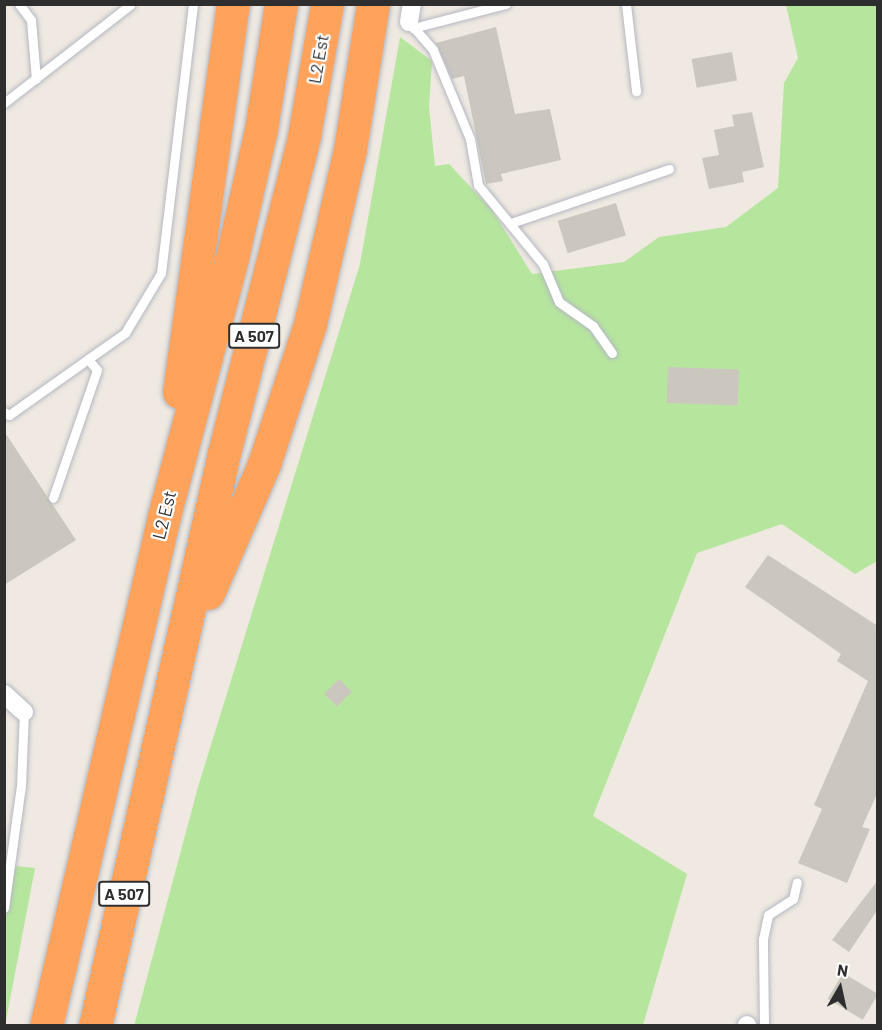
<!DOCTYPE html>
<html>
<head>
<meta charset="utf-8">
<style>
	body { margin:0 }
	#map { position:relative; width:882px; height:1030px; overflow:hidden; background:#efe9e1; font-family:Barlow,sans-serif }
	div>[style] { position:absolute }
	.green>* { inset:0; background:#b6e59e }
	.building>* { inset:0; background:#cbc7bf; transform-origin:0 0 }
	.roads { filter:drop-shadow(0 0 2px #b4b7c1) drop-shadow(0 0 2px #b4b7c1) }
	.lane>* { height:9px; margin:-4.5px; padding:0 4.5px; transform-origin:4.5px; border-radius:4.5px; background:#fff }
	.street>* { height:18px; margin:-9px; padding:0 9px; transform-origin:9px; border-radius:9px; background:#fff }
	.highway>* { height:33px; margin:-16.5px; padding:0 16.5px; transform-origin:16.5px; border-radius:16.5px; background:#ffa35c }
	span { translate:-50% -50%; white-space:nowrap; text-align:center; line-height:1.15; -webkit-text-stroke:4.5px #fff; paint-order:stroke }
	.shield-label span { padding:2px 4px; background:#fff; border:2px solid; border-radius:4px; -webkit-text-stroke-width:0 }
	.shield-label { font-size:16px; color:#2e2e2e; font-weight:700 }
	.street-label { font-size:18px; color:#2e2e2e }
	.frame { position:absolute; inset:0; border:6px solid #2e2e2e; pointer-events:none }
	.north { position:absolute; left:810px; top:958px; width:60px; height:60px; -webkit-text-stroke:4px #fff; paint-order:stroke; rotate:9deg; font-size:16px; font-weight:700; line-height:24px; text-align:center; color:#2e2e2e }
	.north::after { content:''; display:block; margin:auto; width:21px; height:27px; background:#2e2e2e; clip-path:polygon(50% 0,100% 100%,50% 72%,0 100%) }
</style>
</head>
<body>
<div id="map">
	<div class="green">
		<div style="clip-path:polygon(786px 5px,877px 5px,877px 561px,855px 574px,782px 524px,697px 553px,593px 816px,687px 874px,643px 1025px,134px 1026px,198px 787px,360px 264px,400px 37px,432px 61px,429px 107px,435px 166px,449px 164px,492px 210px,532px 274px,624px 262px,659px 237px,726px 227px,778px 188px,784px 83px,798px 58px)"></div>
		<div style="clip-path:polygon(5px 865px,35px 868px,5px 1026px)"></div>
	</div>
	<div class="building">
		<div style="clip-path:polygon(496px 27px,515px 114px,550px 109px,561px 160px,501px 174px,503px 181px,486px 184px,464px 76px,452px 79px,436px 43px)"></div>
		<div style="left:732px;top:52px;width:29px;height:41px;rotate:80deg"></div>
		<div style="clip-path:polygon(752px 112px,764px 167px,742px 172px,744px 182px,709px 189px,702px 158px,719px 155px,714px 130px,734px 126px,732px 115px)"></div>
		<div style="left:616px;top:203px;width:34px;height:61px;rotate:73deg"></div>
		<div style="left:668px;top:367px;width:71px;height:36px;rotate:2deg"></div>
		<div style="clip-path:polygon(4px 431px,76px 540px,4px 585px)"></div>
		<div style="clip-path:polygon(768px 555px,878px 626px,878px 792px,862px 827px,870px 829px,847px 883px,798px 863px,822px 809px,814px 805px,868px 681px,837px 661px,841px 654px,745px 587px)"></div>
		<div style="left:339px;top:679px;width:18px;height:21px;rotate:45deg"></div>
		<div style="clip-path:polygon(878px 880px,878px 909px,849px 952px,832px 940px)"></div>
		<div style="left:843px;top:973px;width:41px;height:30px;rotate:31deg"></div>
	</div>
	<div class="roads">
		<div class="lane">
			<div style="left:19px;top:4px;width:20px;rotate:53deg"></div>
			<div style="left:31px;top:20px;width:59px;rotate:85.2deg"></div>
			<div style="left:626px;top:4px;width:88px;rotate:83.4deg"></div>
			<div style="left:409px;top:22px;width:37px;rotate:49deg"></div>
			<div style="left:433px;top:50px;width:96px;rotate:67.4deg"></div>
			<div style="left:470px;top:139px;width:47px;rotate:80.1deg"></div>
			<div style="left:478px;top:185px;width:102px;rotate:50.6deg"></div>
			<div style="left:543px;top:264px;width:41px;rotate:67.2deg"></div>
			<div style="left:559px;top:302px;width:42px;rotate:35.2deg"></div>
			<div style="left:593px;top:326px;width:33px;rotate:55deg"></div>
			<div style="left:413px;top:28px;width:96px;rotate:-14.5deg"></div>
			<div style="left:4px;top:103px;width:160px;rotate:-37.9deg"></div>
			<div style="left:511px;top:223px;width:167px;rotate:-18.9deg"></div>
			<div style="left:88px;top:359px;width:45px;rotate:-35.1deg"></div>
			<div style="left:125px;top:333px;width:70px;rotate:-59deg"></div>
			<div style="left:161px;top:273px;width:271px;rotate:-83.2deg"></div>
			<div style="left:4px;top:412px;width:6px;rotate:31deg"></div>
			<div style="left:9px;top:415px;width:97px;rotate:-35.3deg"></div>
			<div style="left:88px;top:359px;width:14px;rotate:51deg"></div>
			<div style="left:97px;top:370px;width:135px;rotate:109deg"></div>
			<div style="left:4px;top:908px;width:123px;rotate:-82.1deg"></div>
			<div style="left:21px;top:786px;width:74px;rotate:-87.7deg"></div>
			<div style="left:764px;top:1026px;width:87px;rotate:-90.7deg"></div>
			<div style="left:763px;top:939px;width:25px;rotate:-78deg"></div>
			<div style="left:768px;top:915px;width:30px;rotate:-33deg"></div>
			<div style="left:793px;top:899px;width:17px;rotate:-77deg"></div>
		</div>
		<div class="street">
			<div style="left:409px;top:22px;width:18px;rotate:-81deg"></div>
			<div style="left:4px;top:694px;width:27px;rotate:42deg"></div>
			<div style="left:747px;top:1025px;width:1px;rotate:90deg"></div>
		</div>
		<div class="highway">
			<div style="left:179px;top:392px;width:392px;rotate:-82.1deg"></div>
			<div style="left:208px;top:593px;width:141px;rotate:-66.5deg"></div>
			<div style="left:264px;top:464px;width:147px;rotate:-71.8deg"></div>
			<div style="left:310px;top:324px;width:180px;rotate:-77.1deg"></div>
			<div style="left:350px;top:149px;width:147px;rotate:-81deg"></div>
			<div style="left:46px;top:1026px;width:523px;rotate:-76.97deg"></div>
			<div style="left:164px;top:516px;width:267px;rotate:-75.2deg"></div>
			<div style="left:232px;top:258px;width:132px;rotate:-77.3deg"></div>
			<div style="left:261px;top:129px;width:127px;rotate:-80.9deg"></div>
			<div style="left:95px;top:1026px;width:587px;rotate:-77.31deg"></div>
			<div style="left:224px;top:453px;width:327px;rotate:-75.8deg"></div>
			<div style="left:304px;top:136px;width:134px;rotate:-80.1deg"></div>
		</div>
	</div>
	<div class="shield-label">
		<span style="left:254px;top:336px">A 507</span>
		<span style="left:124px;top:894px">A 507</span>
	</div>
	<div class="street-label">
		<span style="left:318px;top:59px;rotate:-80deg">L2 Est</span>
		<span style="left:164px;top:515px;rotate:-76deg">L2 Est</span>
	</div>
	<div class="frame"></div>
	<div class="north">N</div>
</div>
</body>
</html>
